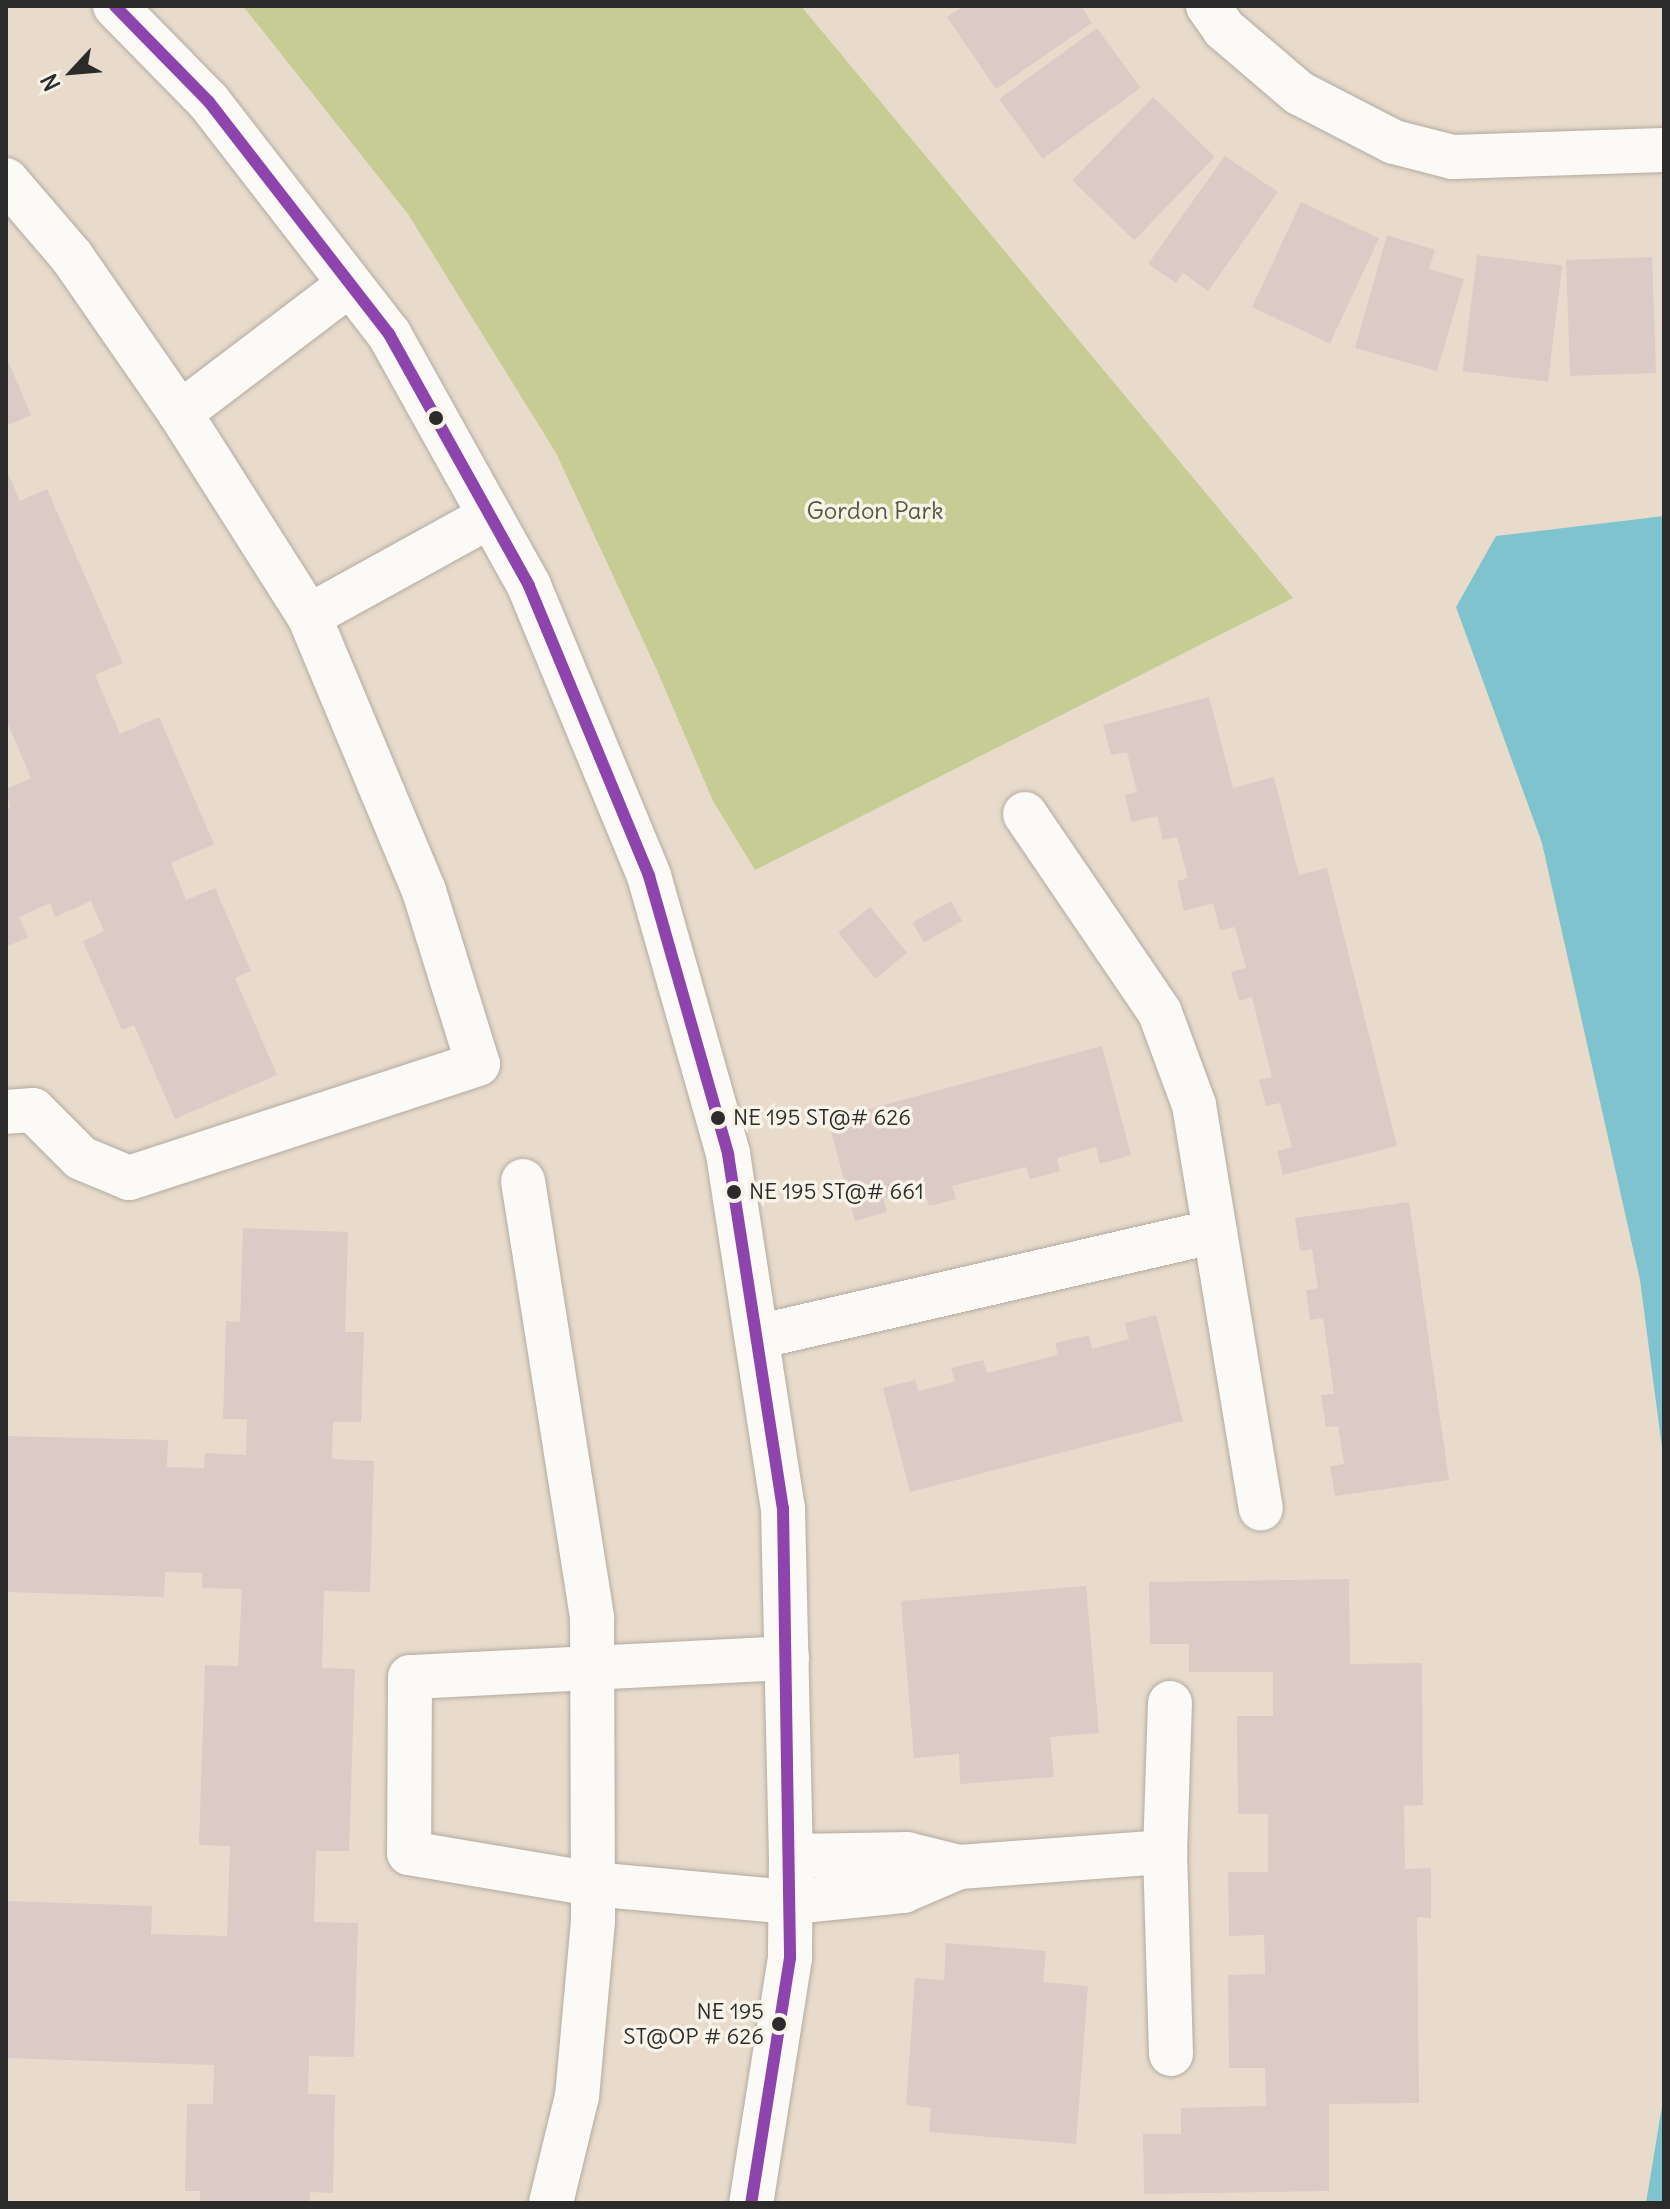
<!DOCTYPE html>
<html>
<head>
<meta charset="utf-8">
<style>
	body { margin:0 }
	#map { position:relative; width:1670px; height:2209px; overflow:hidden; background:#e8dbcc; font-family:Delius,sans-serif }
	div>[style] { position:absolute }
	.green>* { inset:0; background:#c6cc93 }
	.water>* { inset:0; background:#7ec3cd }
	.building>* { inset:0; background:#dccac7; transform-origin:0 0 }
	.roads { filter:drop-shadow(0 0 2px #b3aba1) drop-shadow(0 0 2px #b3aba1) }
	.minor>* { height:44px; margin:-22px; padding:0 22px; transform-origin:22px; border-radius:22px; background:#fcfaf7 }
	.bus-1>* { height:12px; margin:-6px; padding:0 6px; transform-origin:6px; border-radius:6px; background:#8e44ad }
	.dots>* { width:22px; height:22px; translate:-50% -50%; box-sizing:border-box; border:4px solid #f7f3e8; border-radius:50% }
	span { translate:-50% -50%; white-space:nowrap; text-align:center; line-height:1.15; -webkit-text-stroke:7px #f7f3e8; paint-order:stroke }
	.bus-label { font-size:22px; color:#2b2b2b }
	.left { translate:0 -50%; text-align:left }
	.right { translate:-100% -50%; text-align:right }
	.park-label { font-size:24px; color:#51583c }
	.frame { position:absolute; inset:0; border:8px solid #2b2b2b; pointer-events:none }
	.north { position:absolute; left:32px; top:32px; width:80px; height:80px; -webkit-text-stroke:6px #f7f3e8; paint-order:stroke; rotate:244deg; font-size:22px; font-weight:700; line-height:32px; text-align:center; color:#2b2b2b }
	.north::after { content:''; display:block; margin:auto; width:28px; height:36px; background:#2b2b2b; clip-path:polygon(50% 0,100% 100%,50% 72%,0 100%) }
</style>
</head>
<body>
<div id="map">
	<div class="green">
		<div style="clip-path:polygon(243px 6px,801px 6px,1293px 598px,755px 870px,713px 801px,656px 668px,556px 453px,408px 214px)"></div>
	</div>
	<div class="water">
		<div style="clip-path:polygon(1664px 516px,1664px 1463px,1640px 1280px,1542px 843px,1456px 607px,1496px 536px)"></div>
		<div style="clip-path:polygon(1664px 2094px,1664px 2203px,1646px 2203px)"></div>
	</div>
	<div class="building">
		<div style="clip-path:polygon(964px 6px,1081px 6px,1092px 23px,996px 89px,947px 17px)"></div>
		<div style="left:1097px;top:28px;width:74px;height:121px;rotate:54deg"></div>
		<div style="left:1153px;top:97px;width:86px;height:116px;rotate:44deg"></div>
		<div style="clip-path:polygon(1225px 156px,1278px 192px,1208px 291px,1183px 273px,1176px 283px,1148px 264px)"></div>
		<div style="left:1301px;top:202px;width:86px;height:116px;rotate:25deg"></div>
		<div style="clip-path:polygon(1387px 235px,1435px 250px,1429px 269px,1464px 279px,1437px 371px,1355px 348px)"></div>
		<div style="left:1477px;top:255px;width:86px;height:117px;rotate:7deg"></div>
		<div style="left:1652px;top:257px;width:116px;height:86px;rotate:88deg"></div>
		<div style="clip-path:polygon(6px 356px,31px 415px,6px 426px)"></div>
		<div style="clip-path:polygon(6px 469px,20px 501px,47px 489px,123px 663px,95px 675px,120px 734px,159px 717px,214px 844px,171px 863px,186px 900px,215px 888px,251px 971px,235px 978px,277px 1075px,175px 1119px,134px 1025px,122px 1030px,83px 941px,104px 931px,91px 901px,55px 917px,50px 903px,19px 917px,28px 937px,6px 947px,6px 809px,10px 807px,6px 789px,31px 778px,6px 720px)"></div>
		<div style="clip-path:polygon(1209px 697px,1233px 788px,1274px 777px,1299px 875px,1327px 868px,1397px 1146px,1283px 1175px,1277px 1151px,1292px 1147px,1280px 1103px,1266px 1106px,1259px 1080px,1272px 1077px,1252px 997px,1239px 1001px,1231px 972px,1246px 968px,1235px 927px,1220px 930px,1213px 903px,1184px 911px,1177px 881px,1188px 878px,1177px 837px,1163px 840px,1157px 816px,1131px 822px,1125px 795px,1137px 792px,1127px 752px,1111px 755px,1103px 725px)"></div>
		<div style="left:951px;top:901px;width:23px;height:44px;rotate:61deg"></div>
		<div style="left:870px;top:907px;width:59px;height:41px;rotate:51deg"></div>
		<div style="clip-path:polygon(1102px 1046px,1131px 1155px,1100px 1164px,1096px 1147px,1057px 1158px,1060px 1171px,1030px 1179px,1026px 1167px,952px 1186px,956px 1199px,929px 1206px,923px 1188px,883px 1198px,887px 1212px,855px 1221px,828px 1120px)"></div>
		<div style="clip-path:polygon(1409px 1202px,1449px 1480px,1335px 1496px,1330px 1466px,1344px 1464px,1338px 1426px,1326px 1427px,1321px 1395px,1334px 1394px,1323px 1318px,1310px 1320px,1306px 1290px,1318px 1288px,1312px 1249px,1300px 1251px,1295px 1218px)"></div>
		<div style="clip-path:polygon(243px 1228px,348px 1232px,345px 1332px,364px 1332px,361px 1422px,333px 1422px,332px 1459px,374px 1461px,370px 1592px,324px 1591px,322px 1668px,355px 1669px,349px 1851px,316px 1851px,314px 1922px,358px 1923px,354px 2057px,309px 2056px,308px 2094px,335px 2095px,333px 2193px,310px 2192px,310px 2203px,200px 2203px,200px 2191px,185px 2191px,187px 2104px,213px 2104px,214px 2065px,6px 2058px,6px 1901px,152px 1906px,151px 1934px,227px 1936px,230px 1846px,199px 1845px,205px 1665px,238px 1666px,242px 1589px,202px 1588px,202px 1573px,165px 1572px,164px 1597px,6px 1592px,6px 1436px,168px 1440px,167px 1467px,204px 1468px,205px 1453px,246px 1455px,247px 1419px,223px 1419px,226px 1321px,240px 1322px)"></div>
		<div style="clip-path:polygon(1156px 1315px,1183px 1421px,910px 1492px,883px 1388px,915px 1380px,918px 1391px,955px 1382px,951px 1368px,983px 1360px,987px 1373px,1058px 1355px,1055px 1343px,1089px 1335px,1092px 1349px,1129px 1339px,1125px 1323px)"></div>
		<div style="clip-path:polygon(1349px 1579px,1350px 1664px,1422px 1663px,1423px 1805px,1404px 1806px,1405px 1869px,1431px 1868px,1431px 1918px,1417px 1917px,1419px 2103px,1329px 2104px,1329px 2191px,1144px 2194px,1143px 2134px,1181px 2134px,1181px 2108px,1266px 2106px,1265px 2068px,1229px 2068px,1228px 1975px,1265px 1974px,1264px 1935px,1229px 1936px,1228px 1872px,1268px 1872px,1268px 1814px,1238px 1814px,1237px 1716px,1273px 1716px,1273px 1672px,1189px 1672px,1189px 1644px,1150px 1644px,1149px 1582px)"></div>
		<div style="clip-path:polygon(1086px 1586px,1099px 1733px,1050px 1737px,1054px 1777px,960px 1784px,959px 1754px,914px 1758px,901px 1601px)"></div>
		<div style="clip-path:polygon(946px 1943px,1046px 1951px,1043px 1982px,1088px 1986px,1076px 2144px,929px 2132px,931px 2108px,906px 2105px,915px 1978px,944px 1980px)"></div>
	</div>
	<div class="roads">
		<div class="minor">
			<div style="left:115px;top:6px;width:134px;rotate:45.6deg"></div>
			<div style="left:209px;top:102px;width:294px;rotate:52.2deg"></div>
			<div style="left:389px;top:334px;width:288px;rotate:60.9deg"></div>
			<div style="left:529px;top:586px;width:314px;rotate:67.5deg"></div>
			<div style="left:649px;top:876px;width:289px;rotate:74.1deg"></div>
			<div style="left:728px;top:1154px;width:358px;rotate:81.2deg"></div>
			<div style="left:783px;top:1508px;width:348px;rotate:88.7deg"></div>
			<div style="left:791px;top:1856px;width:102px;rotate:90.6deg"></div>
			<div style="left:790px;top:1958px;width:248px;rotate:99deg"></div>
			<div style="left:1208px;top:6px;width:28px;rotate:55deg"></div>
			<div style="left:1224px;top:29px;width:99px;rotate:40.5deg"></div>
			<div style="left:1299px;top:93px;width:107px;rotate:27.3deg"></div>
			<div style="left:1394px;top:142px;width:61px;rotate:14.3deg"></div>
			<div style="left:1453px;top:157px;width:211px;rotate:-1.9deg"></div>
			<div style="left:6px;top:180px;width:101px;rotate:49.4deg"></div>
			<div style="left:72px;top:257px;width:190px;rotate:55.3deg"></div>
			<div style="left:180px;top:413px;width:241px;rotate:57.6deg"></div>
			<div style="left:309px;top:616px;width:298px;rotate:67.3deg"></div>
			<div style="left:424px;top:891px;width:181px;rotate:72.7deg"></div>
			<div style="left:478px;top:1064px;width:367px;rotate:161.9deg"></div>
			<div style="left:129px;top:1178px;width:52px;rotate:-157.4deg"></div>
			<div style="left:81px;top:1158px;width:68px;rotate:-135deg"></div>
			<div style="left:33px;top:1110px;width:27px;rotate:176deg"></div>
			<div style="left:180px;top:413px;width:213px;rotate:-37.2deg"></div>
			<div style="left:309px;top:616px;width:207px;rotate:-28.9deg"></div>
			<div style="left:1025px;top:814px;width:240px;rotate:55.8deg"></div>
			<div style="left:1160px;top:1013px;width:98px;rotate:69.7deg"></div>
			<div style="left:1194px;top:1105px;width:409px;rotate:80.6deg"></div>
			<div style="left:523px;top:1181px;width:442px;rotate:81deg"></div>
			<div style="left:592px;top:1618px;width:303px;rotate:89.8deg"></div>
			<div style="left:593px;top:1921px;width:176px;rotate:95.2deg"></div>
			<div style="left:577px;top:2096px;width:110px;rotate:103.7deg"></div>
			<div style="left:757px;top:1337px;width:470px;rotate:-13deg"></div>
			<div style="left:787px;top:1658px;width:377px;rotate:177.1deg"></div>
			<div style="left:410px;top:1677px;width:176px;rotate:90.3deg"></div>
			<div style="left:409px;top:1853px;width:186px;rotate:9.6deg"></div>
			<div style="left:592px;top:1884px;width:200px;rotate:5.2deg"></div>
			<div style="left:791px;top:1902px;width:113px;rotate:-5.6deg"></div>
			<div style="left:903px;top:1891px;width:61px;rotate:-23.2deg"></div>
			<div style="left:959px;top:1867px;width:207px;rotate:-4.2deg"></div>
			<div style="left:1170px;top:1703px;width:149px;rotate:91.9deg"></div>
			<div style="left:1165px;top:1852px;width:202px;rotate:88.3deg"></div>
			<div style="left:791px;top:1856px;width:116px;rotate:-1deg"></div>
			<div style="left:907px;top:1854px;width:54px;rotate:14deg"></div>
		</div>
	</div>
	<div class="bus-1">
		<div style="left:115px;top:6px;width:134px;rotate:45.6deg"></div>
		<div style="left:209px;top:102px;width:294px;rotate:52.2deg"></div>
		<div style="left:389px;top:334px;width:288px;rotate:60.9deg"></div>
		<div style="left:529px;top:586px;width:314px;rotate:67.5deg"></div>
		<div style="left:649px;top:876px;width:289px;rotate:74.1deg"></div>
		<div style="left:728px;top:1154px;width:358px;rotate:81.2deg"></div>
		<div style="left:783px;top:1508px;width:450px;rotate:89.1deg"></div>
		<div style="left:790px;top:1958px;width:248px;rotate:99deg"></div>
	</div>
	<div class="dots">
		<div style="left:436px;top:418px;background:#2b2b2b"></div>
		<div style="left:718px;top:1118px;background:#2b2b2b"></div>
		<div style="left:734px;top:1192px;background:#2b2b2b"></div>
		<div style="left:779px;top:2024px;background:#2b2b2b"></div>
	</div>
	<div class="bus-label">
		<span class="left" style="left:733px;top:1118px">NE 195 ST@# 626</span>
		<span class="left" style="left:749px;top:1192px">NE 195 ST@# 661</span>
		<span class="right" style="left:764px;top:2024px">NE 195<br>ST@OP # 626</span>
	</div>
	<div class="park-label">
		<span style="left:875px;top:511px">Gordon Park</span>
	</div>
	<div class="frame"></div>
	<div class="north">N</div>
</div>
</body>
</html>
